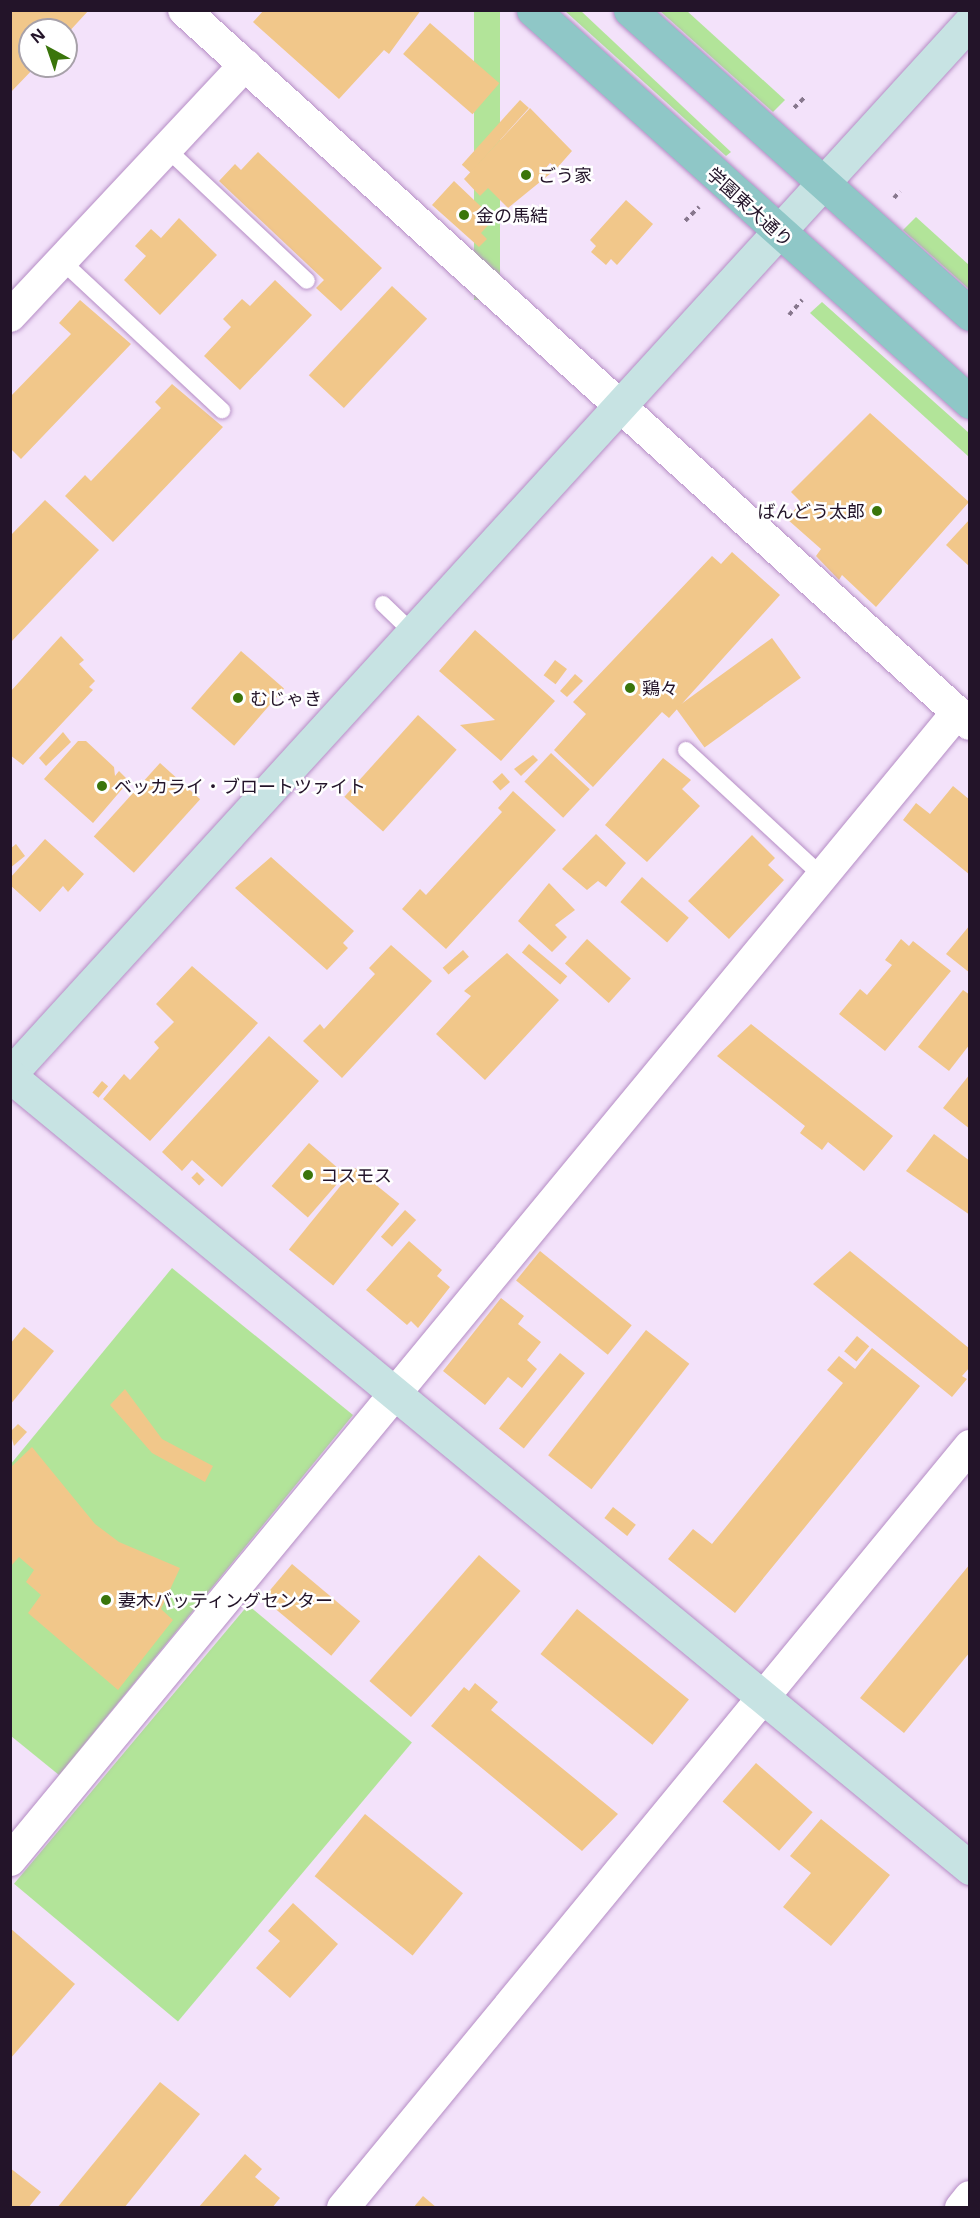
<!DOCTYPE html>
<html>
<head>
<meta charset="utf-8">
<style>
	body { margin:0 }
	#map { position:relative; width:980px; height:2218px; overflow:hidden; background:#f3e2fa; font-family:"Open Sans","Noto Sans JP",sans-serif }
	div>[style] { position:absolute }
	.green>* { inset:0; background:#b2e499; transform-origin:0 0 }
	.building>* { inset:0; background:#f1c78a; transform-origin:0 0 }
	.path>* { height:4px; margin-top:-2px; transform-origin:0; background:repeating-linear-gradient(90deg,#87778d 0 4.5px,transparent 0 9px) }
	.roads { filter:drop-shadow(0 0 2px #b58dc5) drop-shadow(0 0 2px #b58dc5) }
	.lane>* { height:16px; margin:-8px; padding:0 8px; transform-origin:8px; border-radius:8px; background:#fff }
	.street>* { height:32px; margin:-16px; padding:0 16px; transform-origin:16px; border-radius:16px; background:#fff }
	.secondary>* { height:33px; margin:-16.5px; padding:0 16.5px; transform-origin:16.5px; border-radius:16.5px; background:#c7e3e3 }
	.primary>* { height:33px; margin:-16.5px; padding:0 16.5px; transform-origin:16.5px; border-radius:16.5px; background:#8fc7c7 }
	.dots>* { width:16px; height:16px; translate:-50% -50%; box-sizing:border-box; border:3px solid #fff; border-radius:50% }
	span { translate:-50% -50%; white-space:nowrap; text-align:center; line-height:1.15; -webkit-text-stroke:5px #fff; paint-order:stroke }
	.poi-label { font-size:18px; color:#231429 }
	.left { translate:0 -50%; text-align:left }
	.right { translate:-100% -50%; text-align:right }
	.street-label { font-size:18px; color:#231429 }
	.frame { position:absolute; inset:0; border:12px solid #231429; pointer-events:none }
	.north { position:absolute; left:18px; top:18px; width:60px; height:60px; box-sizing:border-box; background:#fff; border:2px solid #a7a1a9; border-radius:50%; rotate:320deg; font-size:16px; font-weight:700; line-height:24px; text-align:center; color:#231429 }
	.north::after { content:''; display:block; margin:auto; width:21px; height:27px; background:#3a750b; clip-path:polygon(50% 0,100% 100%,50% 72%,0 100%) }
</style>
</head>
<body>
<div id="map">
	<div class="green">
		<div style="left:474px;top:11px;width:26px;height:289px"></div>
		<div style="clip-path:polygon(565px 11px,581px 11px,731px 152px,726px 156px)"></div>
		<div style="clip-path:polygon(660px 11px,687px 11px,785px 100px,773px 112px)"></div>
		<div style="clip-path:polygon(916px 217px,969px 265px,969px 289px,903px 230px)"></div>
		<div style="clip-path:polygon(822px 302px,969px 433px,969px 457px,810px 313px)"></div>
		<div style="clip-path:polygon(172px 1268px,353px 1415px,59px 1775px,11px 1736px,10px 1465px)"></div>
		<div style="left:248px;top:1605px;width:214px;height:364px;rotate:40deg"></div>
	</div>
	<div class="building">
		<div style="clip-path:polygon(10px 10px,89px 10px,66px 35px,66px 30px,30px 30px,30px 66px,36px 66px,10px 93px)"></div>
		<div style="clip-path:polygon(264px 10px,421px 10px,389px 54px,384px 50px,339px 99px,253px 22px)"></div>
		<div style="left:430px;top:23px;width:92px;height:41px;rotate:41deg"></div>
		<div style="left:520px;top:100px;width:12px;height:87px;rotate:42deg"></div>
		<div style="clip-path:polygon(530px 108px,572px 151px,557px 168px,550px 163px,546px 168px,551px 173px,508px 208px,488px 188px,480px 196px,464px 179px)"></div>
		<div style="clip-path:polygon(258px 152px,382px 268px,341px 311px,316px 288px,324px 280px,219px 181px,235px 164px,241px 170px)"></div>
		<div style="clip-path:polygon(454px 181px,494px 219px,481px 233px,487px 239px,479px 247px,432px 205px)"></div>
		<div style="clip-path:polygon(626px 200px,653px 224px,617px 265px,611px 259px,606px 265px,591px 252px,596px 246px,590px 240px)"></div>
		<div style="clip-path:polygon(179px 218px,217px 255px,160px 315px,124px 280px,146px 256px,135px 246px,151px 229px,161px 238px)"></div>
		<div style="clip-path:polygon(275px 280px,312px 315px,240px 390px,204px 356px,231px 327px,223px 319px,242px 299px,250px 306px)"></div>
		<div style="left:392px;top:286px;width:48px;height:122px;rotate:43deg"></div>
		<div style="clip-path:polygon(80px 300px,131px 344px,21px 459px,10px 448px,10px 397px,71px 334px,59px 323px)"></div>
		<div style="clip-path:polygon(172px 384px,223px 427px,113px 542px,65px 496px,85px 475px,91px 481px,161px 408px,155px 402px)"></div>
		<div style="clip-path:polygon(870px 413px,969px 502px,876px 607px,842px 575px,839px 580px,816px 556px,821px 549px,787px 519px,801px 502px,791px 492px)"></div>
		<div style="clip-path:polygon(45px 500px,99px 550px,10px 643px,10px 536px)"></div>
		<div style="clip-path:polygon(970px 519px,970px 567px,946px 545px)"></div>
		<div style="clip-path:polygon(732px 552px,780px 595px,669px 718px,662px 712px,593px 787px,554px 750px,586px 714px,573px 702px,712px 556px,721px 564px)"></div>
		<div style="clip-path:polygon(475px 630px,555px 701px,501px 761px,460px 725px,495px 720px,439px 671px)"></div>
		<div style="clip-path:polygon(61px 636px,84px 660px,79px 664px,95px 681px,89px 687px,93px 690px,23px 765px,10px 755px,10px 692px)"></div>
		<div style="left:772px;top:638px;width:49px;height:119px;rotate:54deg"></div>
		<div style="left:241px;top:651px;width:57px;height:76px;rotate:41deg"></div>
		<div style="left:555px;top:660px;width:15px;height:19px;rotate:37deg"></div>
		<div style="clip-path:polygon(575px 674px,583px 681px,567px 697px,560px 691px)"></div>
		<div style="left:418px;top:715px;width:52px;height:110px;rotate:42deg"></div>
		<div style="clip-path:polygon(63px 732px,71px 742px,46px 766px,39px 758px)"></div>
		<div style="clip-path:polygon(78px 741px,86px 741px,114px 767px,115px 776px,119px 771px,129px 781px,93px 823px,44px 779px)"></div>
		<div style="left:551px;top:753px;width:53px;height:39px;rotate:43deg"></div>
		<div style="clip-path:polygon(533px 755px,538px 760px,521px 776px,514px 769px)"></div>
		<div style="clip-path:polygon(663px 758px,691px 780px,682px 789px,700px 806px,647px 862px,605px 825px)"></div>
		<div style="left:160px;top:763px;width:54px;height:99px;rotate:42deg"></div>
		<div style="left:502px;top:773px;width:12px;height:13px;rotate:48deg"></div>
		<div style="clip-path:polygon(953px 786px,970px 800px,970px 875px,903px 820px,916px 803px,930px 814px)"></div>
		<div style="clip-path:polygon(513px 791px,556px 830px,446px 949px,402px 909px,420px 889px,426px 895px,502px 812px,498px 808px)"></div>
		<div style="clip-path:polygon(596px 834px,626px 863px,606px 887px,598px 881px,587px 890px,562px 869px)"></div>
		<div style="clip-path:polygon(752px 835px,775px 858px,768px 865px,784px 880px,729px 939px,688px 901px)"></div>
		<div style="clip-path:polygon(45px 839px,84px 874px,68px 892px,63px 886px,40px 912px,10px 885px,10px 878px)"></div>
		<div style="clip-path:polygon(16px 844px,25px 856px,10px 868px,10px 849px)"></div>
		<div style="clip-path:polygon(271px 857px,354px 931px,343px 943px,348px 948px,327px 970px,235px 888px)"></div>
		<div style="left:642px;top:877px;width:62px;height:33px;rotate:41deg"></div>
		<div style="clip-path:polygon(549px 883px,575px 910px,555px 925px,567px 937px,552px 952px,518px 921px)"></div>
		<div style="clip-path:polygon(970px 925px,970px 973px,946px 954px)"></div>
		<div style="left:587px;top:939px;width:59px;height:33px;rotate:42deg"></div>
		<div style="clip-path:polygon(901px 939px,909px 946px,913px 941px,951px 971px,885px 1051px,839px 1014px,860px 989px,867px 995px,892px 965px,885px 960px)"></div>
		<div style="left:529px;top:944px;width:50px;height:11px;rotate:40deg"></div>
		<div style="clip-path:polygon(391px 945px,432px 981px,342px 1078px,303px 1041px,320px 1024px,324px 1029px,375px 974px,369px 968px)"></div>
		<div style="left:463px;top:950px;width:9px;height:27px;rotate:49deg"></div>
		<div style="clip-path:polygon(507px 953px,559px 1000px,485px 1080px,436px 1034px,471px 996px,464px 991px)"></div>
		<div style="clip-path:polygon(192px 966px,258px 1023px,150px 1141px,103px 1099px,124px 1074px,130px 1080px,159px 1048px,154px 1042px,174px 1022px,156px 1004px)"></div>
		<div style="clip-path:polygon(963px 990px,970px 995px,970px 1044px,949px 1071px,918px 1047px)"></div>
		<div style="clip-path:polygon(751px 1024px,893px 1136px,864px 1171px,828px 1142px,822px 1150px,800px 1133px,805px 1126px,717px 1056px)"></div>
		<div style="clip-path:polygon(269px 1036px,319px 1081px,222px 1187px,192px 1160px,182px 1171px,162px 1152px)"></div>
		<div style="clip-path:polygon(970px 1074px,970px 1129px,943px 1108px)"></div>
		<div style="left:102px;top:1081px;width:8px;height:15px;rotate:40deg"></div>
		<div style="clip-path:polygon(934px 1134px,970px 1161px,970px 1215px,906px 1171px)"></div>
		<div style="left:309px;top:1143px;width:48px;height:57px;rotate:41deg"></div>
		<div style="left:355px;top:1168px;width:57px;height:105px;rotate:39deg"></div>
		<div style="left:197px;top:1172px;width:11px;height:8px;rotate:45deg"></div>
		<div style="left:405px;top:1210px;width:15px;height:36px;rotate:42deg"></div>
		<div style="clip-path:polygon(409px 1241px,442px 1270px,437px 1276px,450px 1287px,418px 1328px,411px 1321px,407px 1325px,366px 1290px)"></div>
		<div style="left:540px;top:1251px;width:118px;height:38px;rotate:39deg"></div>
		<div style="clip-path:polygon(850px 1251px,970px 1349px,970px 1367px,962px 1376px,967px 1379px,952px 1397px,813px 1284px)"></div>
		<div style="clip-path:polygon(501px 1298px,524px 1316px,518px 1324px,541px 1342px,527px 1360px,537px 1369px,522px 1388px,508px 1377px,485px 1405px,443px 1371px)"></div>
		<div style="clip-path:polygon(24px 1327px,54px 1351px,10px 1405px,10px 1344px)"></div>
		<div style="left:646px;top:1330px;width:55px;height:159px;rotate:38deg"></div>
		<div style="left:857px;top:1336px;width:16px;height:20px;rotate:40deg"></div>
		<div style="clip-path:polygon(872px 1348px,920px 1386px,735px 1613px,668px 1559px,693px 1529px,712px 1544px,843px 1383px,827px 1370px,839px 1356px,855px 1369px)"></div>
		<div style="left:560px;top:1353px;width:32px;height:97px;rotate:39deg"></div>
		<div style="clip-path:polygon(125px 1389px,162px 1439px,213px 1466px,205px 1482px,152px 1453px,110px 1405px)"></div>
		<div style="clip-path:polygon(18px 1424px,27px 1432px,14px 1446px,10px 1432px)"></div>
		<div style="clip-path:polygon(32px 1447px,95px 1524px,119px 1542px,180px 1568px,161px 1609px,173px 1620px,118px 1690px,28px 1613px,41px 1595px,26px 1582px,34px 1570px,19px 1557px,10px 1567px,10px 1468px)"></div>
		<div style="left:613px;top:1507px;width:29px;height:14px;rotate:38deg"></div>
		<div style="left:479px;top:1555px;width:55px;height:167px;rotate:41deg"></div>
		<div style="left:292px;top:1564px;width:89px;height:45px;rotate:40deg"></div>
		<div style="clip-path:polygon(970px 1564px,970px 1652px,904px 1733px,860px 1698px)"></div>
		<div style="left:577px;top:1609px;width:144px;height:58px;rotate:39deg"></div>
		<div style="clip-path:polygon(475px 1683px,498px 1702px,491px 1710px,618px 1814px,582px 1851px,431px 1726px,464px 1687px,469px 1691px)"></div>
		<div style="left:756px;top:1763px;width:75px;height:51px;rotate:41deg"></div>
		<div style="left:365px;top:1814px;width:126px;height:80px;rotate:39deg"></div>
		<div style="clip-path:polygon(821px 1819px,890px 1875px,831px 1946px,783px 1907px,811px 1873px,790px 1856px)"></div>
		<div style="clip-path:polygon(293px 1903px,338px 1944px,290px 1998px,256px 1968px,280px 1941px,268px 1931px)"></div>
		<div style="clip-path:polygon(10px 1928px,75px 1984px,10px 2059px)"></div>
		<div style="clip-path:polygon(160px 2082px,200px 2114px,124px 2208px,57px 2208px)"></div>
		<div style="clip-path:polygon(245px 2154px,262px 2169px,255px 2177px,280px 2198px,272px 2208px,198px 2208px)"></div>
		<div style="clip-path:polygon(10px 2168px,41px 2192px,28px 2208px,10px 2208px)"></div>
		<div style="clip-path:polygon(423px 2196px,437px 2208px,413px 2208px)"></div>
	</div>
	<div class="path">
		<div style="left:794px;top:108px;width:16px;rotate:-45deg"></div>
		<div style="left:894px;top:198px;width:9px;rotate:-49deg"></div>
		<div style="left:685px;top:221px;width:20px;rotate:-45deg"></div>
		<div style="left:789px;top:315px;width:20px;rotate:-49deg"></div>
	</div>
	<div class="roads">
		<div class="lane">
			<div style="left:167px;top:149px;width:192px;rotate:43.3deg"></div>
			<div style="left:62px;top:261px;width:219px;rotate:43deg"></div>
			<div style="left:383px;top:604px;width:40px;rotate:44deg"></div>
			<div style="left:686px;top:750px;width:185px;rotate:42.8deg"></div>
		</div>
		<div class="street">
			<div style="left:184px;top:10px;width:1062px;rotate:42.25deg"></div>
			<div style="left:10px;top:316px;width:344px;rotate:-46.9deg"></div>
			<div style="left:10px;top:1860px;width:1486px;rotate:-50.46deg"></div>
			<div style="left:343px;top:2208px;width:987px;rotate:-50.55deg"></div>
			<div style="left:961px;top:2208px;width:14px;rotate:-51deg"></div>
		</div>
		<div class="secondary">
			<div style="left:10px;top:1074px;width:1424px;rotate:-47.62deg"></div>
			<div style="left:10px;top:1076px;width:1245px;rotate:39.52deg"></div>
		</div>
		<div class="primary">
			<div style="left:533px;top:10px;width:587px;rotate:41.89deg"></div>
			<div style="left:630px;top:10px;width:456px;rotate:41.8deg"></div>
		</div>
	</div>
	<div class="dots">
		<div style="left:526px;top:175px;background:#3a750b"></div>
		<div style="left:464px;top:215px;background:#3a750b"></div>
		<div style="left:877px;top:511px;background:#3a750b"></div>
		<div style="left:630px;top:688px;background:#3a750b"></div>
		<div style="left:238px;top:698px;background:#3a750b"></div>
		<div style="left:102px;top:786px;background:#3a750b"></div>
		<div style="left:308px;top:1175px;background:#3a750b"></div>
		<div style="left:106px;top:1600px;background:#3a750b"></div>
	</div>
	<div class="poi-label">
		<span class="left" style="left:538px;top:175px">ごう家</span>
		<span class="left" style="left:476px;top:215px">金の馬結</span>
		<span class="right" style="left:865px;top:511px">ばんどう太郎</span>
		<span class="left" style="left:642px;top:688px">鶏々</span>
		<span class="left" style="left:250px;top:698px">むじゃき</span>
		<span class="left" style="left:114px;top:786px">ベッカライ・ブロートツァイト</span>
		<span class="left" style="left:320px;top:1175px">コスモス</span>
		<span class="left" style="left:118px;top:1600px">妻木バッティングセンター</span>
	</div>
	<div class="street-label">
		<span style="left:750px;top:207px;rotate:42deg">学園東大通り</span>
	</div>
	<div class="frame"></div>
	<div class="north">N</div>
</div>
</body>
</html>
